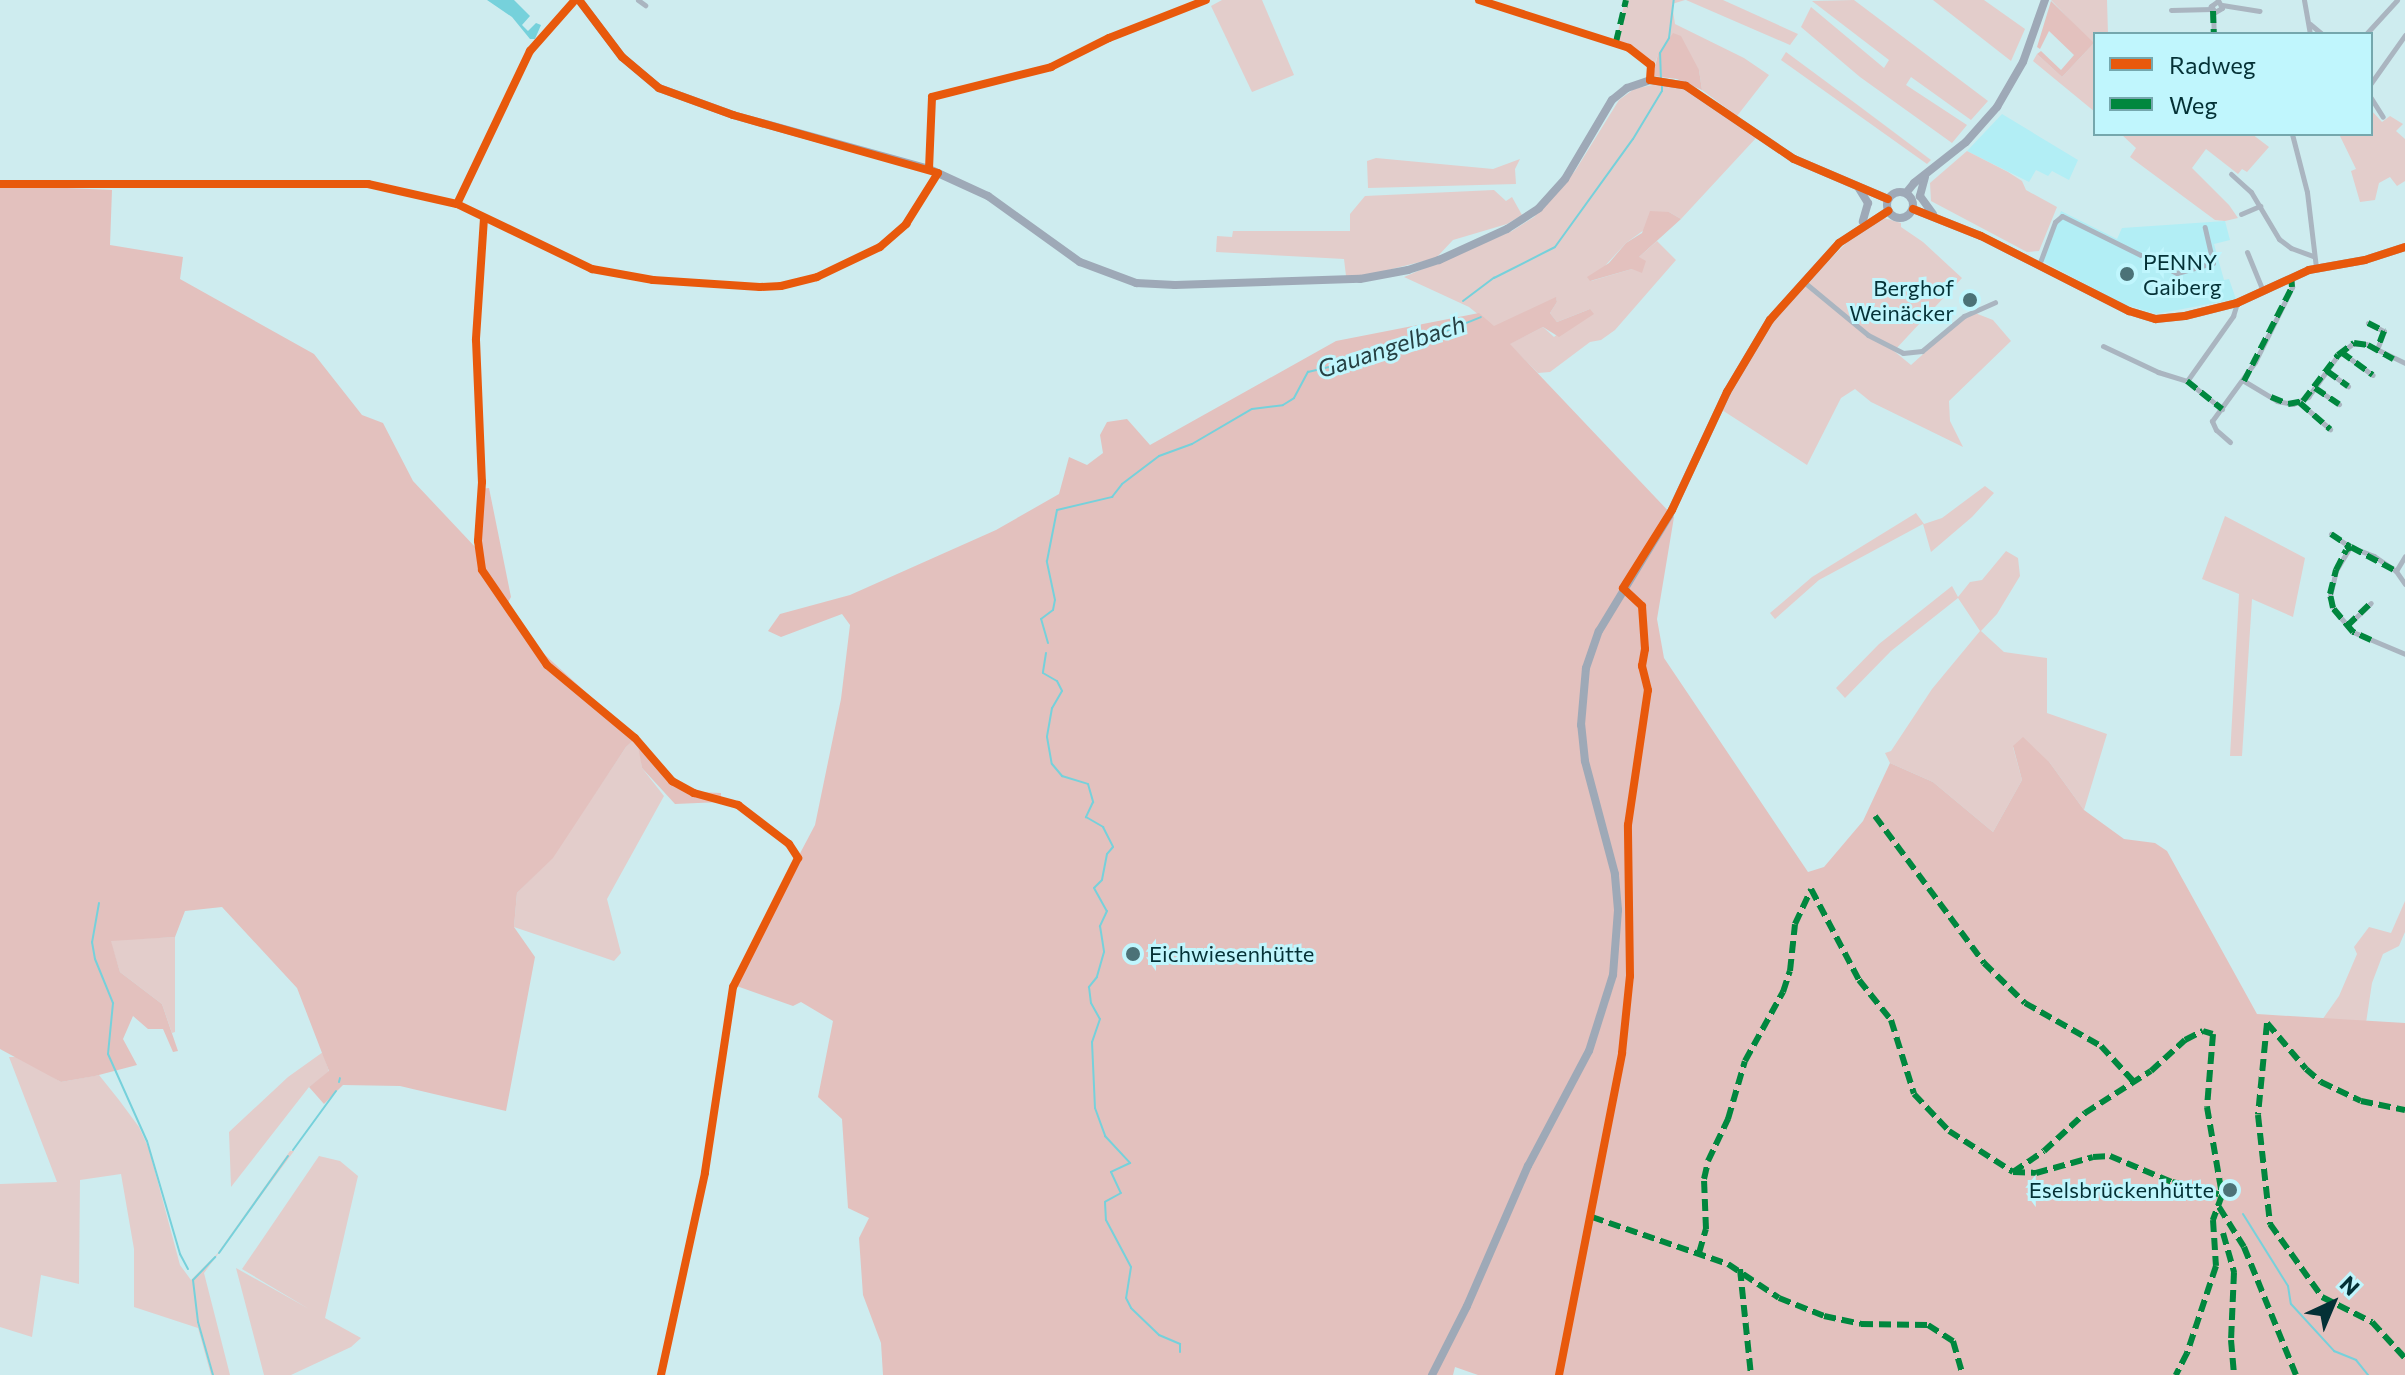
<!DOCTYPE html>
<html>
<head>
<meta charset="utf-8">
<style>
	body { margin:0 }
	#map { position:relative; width:2405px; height:1375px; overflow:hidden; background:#ceecef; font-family:Commissioner,sans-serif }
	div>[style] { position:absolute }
	.built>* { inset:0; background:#b2eef5 }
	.green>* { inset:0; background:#e3cdcb }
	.forest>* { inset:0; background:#e3c1be }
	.water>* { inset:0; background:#76d1db }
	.stream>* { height:2px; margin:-1px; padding:0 1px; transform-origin:1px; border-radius:1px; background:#76d1db }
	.street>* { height:5px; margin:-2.5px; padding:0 2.5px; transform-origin:2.5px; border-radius:2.5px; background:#aab5c0 }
	.secondary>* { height:8px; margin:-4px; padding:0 4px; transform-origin:4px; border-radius:4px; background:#9ea9b7 }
	.secondary>.ring { margin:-4px; padding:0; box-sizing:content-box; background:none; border:8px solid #9ea9b7; border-radius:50% }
	.quiet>* { height:6px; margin-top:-3px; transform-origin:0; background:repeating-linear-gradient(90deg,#00873e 0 12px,transparent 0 18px) }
	.cycleway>* { height:8px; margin:-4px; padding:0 4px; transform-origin:4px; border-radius:4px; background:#e8590c }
	.dots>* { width:22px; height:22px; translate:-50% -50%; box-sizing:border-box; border:4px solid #c0f6fd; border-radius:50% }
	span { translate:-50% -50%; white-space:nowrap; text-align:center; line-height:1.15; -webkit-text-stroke:6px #c0f6fd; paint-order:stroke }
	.poi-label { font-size:22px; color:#043136 }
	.left { translate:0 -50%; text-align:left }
	.right { translate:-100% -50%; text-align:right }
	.water-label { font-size:24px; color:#264043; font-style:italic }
	.legend { position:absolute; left:2093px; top:32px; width:280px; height:104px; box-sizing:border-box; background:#c0f6fd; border:2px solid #75a7ad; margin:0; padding:10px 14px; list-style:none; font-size:24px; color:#043136 }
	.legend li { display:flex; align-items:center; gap:16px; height:40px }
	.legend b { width:40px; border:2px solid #75a7ad }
	.north { position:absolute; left:2293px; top:1263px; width:80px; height:80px; -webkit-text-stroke:6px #c0f6fd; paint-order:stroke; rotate:44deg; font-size:22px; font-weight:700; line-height:32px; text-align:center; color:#043136 }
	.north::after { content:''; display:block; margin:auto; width:28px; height:36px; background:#043136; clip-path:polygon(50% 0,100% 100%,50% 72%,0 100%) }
</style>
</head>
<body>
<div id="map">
	<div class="built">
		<div style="clip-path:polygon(2002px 114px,2078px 160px,2069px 180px,2052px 171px,2048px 176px,2036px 170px,2029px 182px,1967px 151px)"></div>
		<div style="clip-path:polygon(2061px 211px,2117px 239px,2122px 228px,2225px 221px,2230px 240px,2214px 244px,2224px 280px,2229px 279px,2236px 299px,2156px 314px,2123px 304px,2042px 261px)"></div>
	</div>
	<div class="green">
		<div style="clip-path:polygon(1222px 0,1262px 0,1294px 75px,1252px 92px,1211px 6px)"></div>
		<div style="clip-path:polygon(1625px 0,1685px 0,1672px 4px,1675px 24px,1744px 58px,1769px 75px,1737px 116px,1702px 90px,1699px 70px,1658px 54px,1655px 64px,1648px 64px,1615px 45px)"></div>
		<div style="clip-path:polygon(1686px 0,1723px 0,1798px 34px,1790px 45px)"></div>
		<div style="clip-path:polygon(1854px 0,1988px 101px,1971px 120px,1911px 77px,1906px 85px,1967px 125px,1952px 143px,1860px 77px,1801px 27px,1811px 7px,1884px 68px,1889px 60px,1812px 1px)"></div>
		<div style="clip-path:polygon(1933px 0,1984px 0,2025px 29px,2011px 61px)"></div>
		<div style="clip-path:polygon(2051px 0,2107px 0,2108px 34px,2095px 34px,2095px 112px,2033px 61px,2037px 54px,2062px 77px,2093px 44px)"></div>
		<div style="clip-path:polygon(1786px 52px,1859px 106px,1931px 160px,1927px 164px,1781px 60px)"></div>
		<div style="clip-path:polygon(1657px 84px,1686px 90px,1756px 138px,1681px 219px,1669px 212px,1626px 243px,1591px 281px,1632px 269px,1639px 257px,1657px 241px,1676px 260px,1615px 330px,1601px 340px,1590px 342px,1550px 372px,1538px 373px,1509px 344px,1543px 327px,1554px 337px,1590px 309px,1557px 322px,1550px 313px,1557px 302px,1556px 298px,1494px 327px,1469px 307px,1404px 277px,1512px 231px,1534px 217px,1575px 171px,1619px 100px,1634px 89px)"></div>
		<div style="clip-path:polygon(2371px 110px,2382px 122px,2390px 116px,2403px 124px,2396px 131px,2405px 139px,2405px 181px,2397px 186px,2390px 177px,2379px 183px,2375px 200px,2360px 202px,2351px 171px,2356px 169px,2339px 134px,2371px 134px)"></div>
		<div style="clip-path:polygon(2121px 134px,2252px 134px,2269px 147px,2247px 172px,2242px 169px,2238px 174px,2206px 149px,2192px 168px,2229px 205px,2238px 218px,2225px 221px,2215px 220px,2130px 157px,2136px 148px)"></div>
		<div style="clip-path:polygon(1967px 151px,2008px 172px,2022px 181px,2026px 190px,2057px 207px,2039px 251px,2027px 252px,1931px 201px,1930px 183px)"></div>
		<div style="clip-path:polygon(1376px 158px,1493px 169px,1520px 159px,1515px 169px,1516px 184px,1368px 188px,1367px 161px)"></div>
		<div style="clip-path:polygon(1494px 190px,1506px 201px,1512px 197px,1522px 215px,1507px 224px,1453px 240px,1436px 258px,1368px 275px,1346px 276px,1344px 259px,1216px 252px,1217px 236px,1232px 237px,1233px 231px,1350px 231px,1350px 214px,1365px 196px)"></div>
		<div style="clip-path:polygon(1884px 218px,1901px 223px,1901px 227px,1923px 242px,1962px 278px,1894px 351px,1911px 365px,1960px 321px,1975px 313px,1993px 320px,2011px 341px,1949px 401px,1950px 421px,1963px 447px,1871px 402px,1855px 389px,1841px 398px,1807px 465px,1722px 410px,1745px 364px,1781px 310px,1849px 240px)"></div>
		<div style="clip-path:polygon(1985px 486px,1994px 493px,1972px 517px,1931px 552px,1923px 524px,1819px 580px,1775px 619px,1770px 613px,1812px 577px,1916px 513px,1924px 524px,1942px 518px)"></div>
		<div style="clip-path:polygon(2225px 516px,2305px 558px,2293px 617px,2252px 599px,2242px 756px,2230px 756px,2239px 594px,2202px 579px)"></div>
		<div style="clip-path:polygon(2006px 551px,2018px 558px,2020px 576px,1997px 614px,1981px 631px,2004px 652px,2047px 658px,2047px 713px,2107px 734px,2084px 810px,2050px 763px,2013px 747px,2022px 780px,1993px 832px,1933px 782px,1890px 763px,1885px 753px,1891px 751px,1932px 689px,1980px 631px,1958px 598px,1891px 651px,1845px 698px,1836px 688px,1879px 644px,1952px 586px,1958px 597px,1970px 582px,1982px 580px)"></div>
		<div style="clip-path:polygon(636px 738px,645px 747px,639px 746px,642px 768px,664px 796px,607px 899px,621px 953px,614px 961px,514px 927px,517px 893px,551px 859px,626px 747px)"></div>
		<div style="clip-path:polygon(2405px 901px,2405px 932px,2399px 946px,2383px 954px,2372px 983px,2366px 1023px,2322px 1020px,2339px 996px,2357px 954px,2354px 947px,2369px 927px,2391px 933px)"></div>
		<div style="clip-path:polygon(175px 937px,175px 1032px,172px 1033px,162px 1004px,120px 972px,110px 940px)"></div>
		<div style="clip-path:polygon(323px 1052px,329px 1072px,309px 1087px,231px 1187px,229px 1132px,288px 1077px)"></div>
		<div style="clip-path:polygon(9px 1057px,20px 1057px,61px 1082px,99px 1075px,119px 1100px,139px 1127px,149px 1149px,180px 1265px,191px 1280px,217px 1254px,290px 1151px,294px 1151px,204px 1273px,230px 1375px,211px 1375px,198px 1328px,134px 1307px,134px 1249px,121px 1174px,80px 1180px,79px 1284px,41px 1275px,32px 1337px,0 1327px,0 1184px,57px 1182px)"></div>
		<div style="clip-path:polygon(319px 1156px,340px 1161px,358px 1176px,325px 1318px,361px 1338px,351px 1347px,291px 1375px,264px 1375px,236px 1268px,309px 1309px,242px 1269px)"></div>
	</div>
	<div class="forest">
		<div style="clip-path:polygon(2051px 1px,2094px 43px,2062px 77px,2037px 54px,2041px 51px,2061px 70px,2074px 55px,2049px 31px,2040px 49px,2037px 47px)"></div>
		<div style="clip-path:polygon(1673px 33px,1681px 36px,1699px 70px,1702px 90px,1677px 79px,1653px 76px,1658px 54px)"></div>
		<div style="clip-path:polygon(0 185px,112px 190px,110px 245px,183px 257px,180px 279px,314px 354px,362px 415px,383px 423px,413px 481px,477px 549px,479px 489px,489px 488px,511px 597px,507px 604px,532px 643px,636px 738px,626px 747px,553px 858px,517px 893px,514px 927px,535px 957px,506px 1111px,400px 1086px,343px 1085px,324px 1104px,309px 1087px,329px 1071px,297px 988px,222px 907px,185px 911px,175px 937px,111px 941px,120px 972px,162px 1004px,178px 1051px,173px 1052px,163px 1029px,148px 1029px,133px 1016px,123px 1039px,137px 1065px,95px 1076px,61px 1082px,0 1049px)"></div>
		<div style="clip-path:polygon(1650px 211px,1669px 212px,1681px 219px,1639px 257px,1646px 261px,1642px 273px,1632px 269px,1590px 281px,1587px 277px,1609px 263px,1626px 243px,1642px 233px)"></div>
		<div style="clip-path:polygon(1556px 297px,1557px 302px,1550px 313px,1557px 322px,1590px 309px,1594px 314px,1559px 337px,1543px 327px,1510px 344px,1674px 517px,1657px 619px,1664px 658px,1808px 872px,1824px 867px,1863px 821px,1890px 763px,1933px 782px,1993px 832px,2022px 780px,2013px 746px,2023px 737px,2050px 763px,2084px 810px,2124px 839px,2155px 843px,2167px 851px,2257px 1014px,2405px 1023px,2405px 1375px,1478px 1375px,1455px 1367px,1453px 1375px,883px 1375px,881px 1343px,863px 1295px,859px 1238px,869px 1218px,848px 1208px,842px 1119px,818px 1097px,833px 1021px,801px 1002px,793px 1006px,731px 984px,815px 825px,841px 699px,850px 625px,842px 614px,781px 637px,768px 631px,780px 614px,850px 595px,996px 530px,1059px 494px,1069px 457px,1087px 465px,1103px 453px,1100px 435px,1107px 422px,1127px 419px,1150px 445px,1336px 341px,1479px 313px,1494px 326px)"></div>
		<div style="clip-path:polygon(638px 746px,645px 747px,671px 778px,696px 792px,721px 793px,721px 802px,675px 804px,642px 768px)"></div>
	</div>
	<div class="water">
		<div style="clip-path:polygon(487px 0,514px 0,530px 16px,522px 25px,528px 31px,536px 23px,541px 25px,535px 39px,530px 39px,512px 17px)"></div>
	</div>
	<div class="stream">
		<div style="left:1661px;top:80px;width:27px;rotate:-92deg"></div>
		<div style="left:1660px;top:53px;width:17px;rotate:-59deg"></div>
		<div style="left:1669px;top:38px;width:38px;rotate:-83deg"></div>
		<div style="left:1463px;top:301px;width:39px;rotate:-37deg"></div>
		<div style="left:1494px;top:278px;width:68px;rotate:-26.9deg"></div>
		<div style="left:1555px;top:247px;width:133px;rotate:-54.2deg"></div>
		<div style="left:1633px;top:139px;width:56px;rotate:-58.9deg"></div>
		<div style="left:1662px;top:91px;width:5px;rotate:-90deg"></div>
		<div style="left:1048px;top:643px;width:25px;rotate:-106deg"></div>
		<div style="left:1041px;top:619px;width:15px;rotate:-37deg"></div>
		<div style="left:1053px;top:610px;width:10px;rotate:-79deg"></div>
		<div style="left:1055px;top:600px;width:40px;rotate:-102deg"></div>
		<div style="left:1047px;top:561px;width:52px;rotate:-78.9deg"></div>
		<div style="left:1057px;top:510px;width:57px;rotate:-13.3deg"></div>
		<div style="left:1112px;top:497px;width:16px;rotate:-52deg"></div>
		<div style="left:1122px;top:484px;width:46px;rotate:-37.1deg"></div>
		<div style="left:1159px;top:456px;width:35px;rotate:-20deg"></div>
		<div style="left:1192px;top:444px;width:69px;rotate:-30.3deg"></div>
		<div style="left:1252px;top:409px;width:31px;rotate:-7deg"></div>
		<div style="left:1283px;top:405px;width:13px;rotate:-32deg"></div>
		<div style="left:1294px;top:398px;width:30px;rotate:-62deg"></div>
		<div style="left:1308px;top:372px;width:56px;rotate:-13.5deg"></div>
		<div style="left:1362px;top:359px;width:33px;rotate:-23deg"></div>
		<div style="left:1392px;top:346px;width:22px;rotate:-5deg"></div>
		<div style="left:1414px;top:344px;width:72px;rotate:-21.9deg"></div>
		<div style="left:1046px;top:653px;width:20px;rotate:99deg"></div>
		<div style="left:1043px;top:673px;width:16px;rotate:30deg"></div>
		<div style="left:1057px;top:681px;width:11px;rotate:63deg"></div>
		<div style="left:1062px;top:691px;width:20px;rotate:120deg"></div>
		<div style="left:1052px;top:708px;width:29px;rotate:100deg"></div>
		<div style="left:1047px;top:737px;width:27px;rotate:80deg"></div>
		<div style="left:1052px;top:764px;width:16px;rotate:50deg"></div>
		<div style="left:1062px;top:776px;width:27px;rotate:17deg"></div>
		<div style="left:1088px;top:784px;width:19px;rotate:74deg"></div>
		<div style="left:1093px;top:802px;width:17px;rotate:115deg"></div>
		<div style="left:1086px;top:817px;width:20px;rotate:30deg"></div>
		<div style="left:1103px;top:827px;width:22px;rotate:63deg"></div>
		<div style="left:1113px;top:847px;width:9px;rotate:131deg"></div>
		<div style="left:1107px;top:854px;width:26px;rotate:101deg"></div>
		<div style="left:1102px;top:880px;width:11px;rotate:135deg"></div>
		<div style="left:1094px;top:888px;width:26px;rotate:61deg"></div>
		<div style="left:1107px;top:911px;width:17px;rotate:115deg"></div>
		<div style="left:1100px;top:926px;width:26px;rotate:81deg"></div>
		<div style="left:1104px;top:952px;width:26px;rotate:106deg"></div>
		<div style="left:1097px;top:977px;width:13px;rotate:129deg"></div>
		<div style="left:1089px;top:987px;width:16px;rotate:83deg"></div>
		<div style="left:1091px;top:1003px;width:18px;rotate:61deg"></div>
		<div style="left:1100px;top:1019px;width:24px;rotate:109deg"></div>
		<div style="left:1092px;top:1042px;width:66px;rotate:87.4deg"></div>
		<div style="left:1095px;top:1108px;width:30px;rotate:70deg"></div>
		<div style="left:1105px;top:1136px;width:37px;rotate:47deg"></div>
		<div style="left:1130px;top:1163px;width:21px;rotate:155deg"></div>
		<div style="left:1111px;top:1172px;width:23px;rotate:65deg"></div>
		<div style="left:1121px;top:1193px;width:18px;rotate:151deg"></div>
		<div style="left:1105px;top:1202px;width:18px;rotate:87deg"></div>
		<div style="left:1106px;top:1220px;width:53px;rotate:62deg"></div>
		<div style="left:1131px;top:1267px;width:31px;rotate:99deg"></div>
		<div style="left:1126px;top:1298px;width:11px;rotate:63deg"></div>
		<div style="left:1131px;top:1308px;width:39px;rotate:44deg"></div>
		<div style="left:1159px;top:1335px;width:23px;rotate:23deg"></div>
		<div style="left:1180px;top:1344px;width:8px;rotate:90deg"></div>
		<div style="left:99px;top:903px;width:40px;rotate:100deg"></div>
		<div style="left:92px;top:942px;width:17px;rotate:80deg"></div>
		<div style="left:95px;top:959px;width:48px;rotate:67.8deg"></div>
		<div style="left:113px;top:1003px;width:51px;rotate:95.6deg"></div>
		<div style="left:108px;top:1054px;width:95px;rotate:65.9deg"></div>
		<div style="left:147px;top:1141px;width:118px;rotate:73.7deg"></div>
		<div style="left:180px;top:1254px;width:17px;rotate:62deg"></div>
		<div style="left:339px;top:1082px;width:4px;rotate:-76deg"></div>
		<div style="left:293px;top:1150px;width:73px;rotate:-53.9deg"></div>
		<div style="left:2243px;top:1214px;width:85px;rotate:58deg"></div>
		<div style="left:2288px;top:1286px;width:18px;rotate:81deg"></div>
		<div style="left:2291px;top:1304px;width:64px;rotate:47.5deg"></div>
		<div style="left:2334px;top:1351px;width:24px;rotate:22deg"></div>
		<div style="left:2356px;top:1360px;width:19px;rotate:51deg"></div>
		<div style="left:219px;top:1253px;width:119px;rotate:-54.6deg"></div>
		<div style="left:213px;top:1375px;width:55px;rotate:-105.8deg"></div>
		<div style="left:198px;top:1322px;width:42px;rotate:-96.8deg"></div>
		<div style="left:193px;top:1280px;width:32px;rotate:-46deg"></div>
	</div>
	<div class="street">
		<div style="left:638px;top:0;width:9px;rotate:36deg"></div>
		<div style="left:2304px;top:0;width:35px;rotate:80deg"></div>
		<div style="left:2218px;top:1px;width:9px;rotate:144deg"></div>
		<div style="left:2211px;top:6px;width:7px;rotate:56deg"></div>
		<div style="left:2215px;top:12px;width:8px;rotate:-30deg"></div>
		<div style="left:2222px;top:8px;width:9px;rotate:-117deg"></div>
		<div style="left:2222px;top:5px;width:38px;rotate:9deg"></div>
		<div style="left:2171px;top:10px;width:41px;rotate:-1.4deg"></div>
		<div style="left:2213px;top:11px;width:23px;rotate:88deg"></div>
		<div style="left:2310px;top:24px;width:16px;rotate:40deg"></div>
		<div style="left:2366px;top:34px;width:46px;rotate:-47.6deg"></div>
		<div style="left:2371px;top:83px;width:59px;rotate:-54.7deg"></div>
		<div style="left:2371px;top:98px;width:22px;rotate:58deg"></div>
		<div style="left:2292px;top:134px;width:60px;rotate:75.5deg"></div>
		<div style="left:2307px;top:192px;width:77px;rotate:83.2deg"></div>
		<div style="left:2231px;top:174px;width:27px;rotate:42deg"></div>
		<div style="left:2251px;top:192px;width:55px;rotate:59.2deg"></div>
		<div style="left:2279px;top:239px;width:15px;rotate:37deg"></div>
		<div style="left:2291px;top:248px;width:23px;rotate:20deg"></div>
		<div style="left:2241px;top:214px;width:21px;rotate:-23deg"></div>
		<div style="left:2247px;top:252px;width:42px;rotate:67.7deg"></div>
		<div style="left:2039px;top:265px;width:46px;rotate:-69.6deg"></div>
		<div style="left:2055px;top:222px;width:9px;rotate:-41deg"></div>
		<div style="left:2062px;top:216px;width:128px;rotate:26.4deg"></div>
		<div style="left:2177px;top:273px;width:37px;rotate:-16deg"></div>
		<div style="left:2213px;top:263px;width:37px;rotate:-103deg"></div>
		<div style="left:1804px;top:282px;width:83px;rotate:39.6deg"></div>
		<div style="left:1868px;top:335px;width:39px;rotate:27deg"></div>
		<div style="left:1903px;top:353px;width:19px;rotate:-6deg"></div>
		<div style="left:1922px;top:351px;width:55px;rotate:-39.8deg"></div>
		<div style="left:1964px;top:316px;width:34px;rotate:-24deg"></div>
		<div style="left:2368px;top:323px;width:18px;rotate:27deg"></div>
		<div style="left:2384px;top:331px;width:19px;rotate:111deg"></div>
		<div style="left:2103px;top:346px;width:61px;rotate:25.3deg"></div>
		<div style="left:2158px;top:372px;width:30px;rotate:17deg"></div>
		<div style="left:2187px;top:381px;width:45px;rotate:38.7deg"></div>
		<div style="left:2341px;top:352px;width:39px;rotate:36deg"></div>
		<div style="left:2327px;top:371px;width:26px;rotate:36deg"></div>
		<div style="left:2187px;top:381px;width:80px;rotate:-54.7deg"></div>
		<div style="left:2233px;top:316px;width:14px;rotate:-73deg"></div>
		<div style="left:2244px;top:381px;width:39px;rotate:31deg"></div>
		<div style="left:2277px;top:401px;width:16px;rotate:11deg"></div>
		<div style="left:2293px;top:404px;width:17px;rotate:-25deg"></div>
		<div style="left:2308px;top:397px;width:52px;rotate:-54.5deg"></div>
		<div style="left:2338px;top:355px;width:18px;rotate:-38deg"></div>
		<div style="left:2352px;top:344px;width:14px"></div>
		<div style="left:2366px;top:344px;width:43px;rotate:26deg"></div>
		<div style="left:2315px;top:388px;width:29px;rotate:34deg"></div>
		<div style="left:2300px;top:403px;width:40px;rotate:41deg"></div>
		<div style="left:2230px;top:442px;width:18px;rotate:-139deg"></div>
		<div style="left:2216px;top:430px;width:10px;rotate:-114deg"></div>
		<div style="left:2212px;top:421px;width:73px;rotate:-53.9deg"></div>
		<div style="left:2255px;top:362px;width:84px;rotate:-63.7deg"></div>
		<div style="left:2292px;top:287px;width:8px;rotate:-90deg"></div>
		<div style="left:2331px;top:534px;width:23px;rotate:34deg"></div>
		<div style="left:2396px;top:571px;width:17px;rotate:-59deg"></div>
		<div style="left:2405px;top:584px;width:16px;rotate:-125deg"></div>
		<div style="left:2396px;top:571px;width:27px;rotate:-146deg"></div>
		<div style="left:2374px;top:556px;width:26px;rotate:-159deg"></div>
		<div style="left:2350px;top:547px;width:27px;rotate:121deg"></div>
		<div style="left:2336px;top:570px;width:28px;rotate:103deg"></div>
		<div style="left:2330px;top:597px;width:14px;rotate:73deg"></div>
		<div style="left:2334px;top:610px;width:29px;rotate:49deg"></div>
		<div style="left:2353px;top:632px;width:56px;rotate:22.9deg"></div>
		<div style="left:2347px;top:626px;width:33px;rotate:-44deg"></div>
	</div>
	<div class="secondary">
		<div style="left:579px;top:0;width:71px;rotate:53deg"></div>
		<div style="left:622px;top:57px;width:48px;rotate:40deg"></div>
		<div style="left:659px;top:88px;width:79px;rotate:20deg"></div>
		<div style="left:733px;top:115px;width:203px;rotate:15.4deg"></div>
		<div style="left:929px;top:169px;width:65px;rotate:24.6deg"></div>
		<div style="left:988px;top:196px;width:113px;rotate:35.7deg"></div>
		<div style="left:1080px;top:262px;width:60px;rotate:20.6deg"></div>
		<div style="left:1136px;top:283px;width:39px;rotate:3deg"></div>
		<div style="left:1175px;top:285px;width:185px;rotate:-1.9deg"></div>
		<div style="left:1360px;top:279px;width:49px;rotate:-10.6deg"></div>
		<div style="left:1408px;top:270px;width:33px;rotate:-18deg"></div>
		<div style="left:1439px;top:260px;width:75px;rotate:-24.5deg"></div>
		<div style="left:1507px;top:229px;width:38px;rotate:-33deg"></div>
		<div style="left:1539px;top:208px;width:39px;rotate:-48deg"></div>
		<div style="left:1565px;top:179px;width:92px;rotate:-59.3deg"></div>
		<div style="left:1612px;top:100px;width:19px;rotate:-39deg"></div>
		<div style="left:1627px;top:88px;width:24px;rotate:-19deg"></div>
		<div style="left:1650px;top:80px;width:36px;rotate:9deg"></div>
		<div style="left:1686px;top:86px;width:130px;rotate:34.1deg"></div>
		<div style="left:1794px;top:159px;width:102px;rotate:23.1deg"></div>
		<div style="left:1925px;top:177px;width:20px;rotate:105deg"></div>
		<div style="left:1920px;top:196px;width:22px;rotate:54deg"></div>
		<div style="left:1858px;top:187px;width:19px;rotate:58deg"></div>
		<div style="left:1868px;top:203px;width:19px;rotate:106deg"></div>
		<div class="ring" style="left:1887px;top:192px;width:18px;height:18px"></div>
		<div style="left:1906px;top:193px;width:13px;rotate:-51deg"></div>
		<div style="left:1914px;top:183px;width:66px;rotate:-38.3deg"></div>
		<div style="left:1966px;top:142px;width:47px;rotate:-48.5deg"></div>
		<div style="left:1997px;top:107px;width:52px;rotate:-60deg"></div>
		<div style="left:2023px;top:62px;width:66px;rotate:-70.5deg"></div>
		<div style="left:1913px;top:209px;width:73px;rotate:21.7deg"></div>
		<div style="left:1981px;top:236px;width:166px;rotate:26.9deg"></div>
		<div style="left:2129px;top:311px;width:28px;rotate:17deg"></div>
		<div style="left:2156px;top:319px;width:29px;rotate:-6deg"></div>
		<div style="left:2185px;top:316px;width:54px;rotate:-14deg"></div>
		<div style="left:2237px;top:303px;width:79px;rotate:-24.6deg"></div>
		<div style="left:2309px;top:270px;width:57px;rotate:-10.1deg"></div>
		<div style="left:2365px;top:260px;width:42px;rotate:-18deg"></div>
		<div style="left:1432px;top:1375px;width:77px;rotate:-63.1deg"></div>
		<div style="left:1467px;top:1306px;width:153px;rotate:-66.5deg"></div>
		<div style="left:1528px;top:1166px;width:130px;rotate:-62.1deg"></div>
		<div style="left:1589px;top:1051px;width:80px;rotate:-72.5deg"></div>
		<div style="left:1613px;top:975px;width:65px;rotate:-85.6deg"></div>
		<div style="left:1618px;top:910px;width:36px;rotate:-95deg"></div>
		<div style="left:1615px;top:874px;width:117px;rotate:-104.9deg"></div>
		<div style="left:1585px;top:761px;width:36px;rotate:-96deg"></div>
		<div style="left:1581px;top:725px;width:57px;rotate:-85deg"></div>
		<div style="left:1586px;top:668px;width:39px;rotate:-71deg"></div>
		<div style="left:1599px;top:631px;width:135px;rotate:-58.7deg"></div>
		<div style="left:1669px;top:516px;width:137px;rotate:-64.9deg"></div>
		<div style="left:1727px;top:392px;width:84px;rotate:-59.2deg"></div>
		<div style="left:1770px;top:320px;width:103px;rotate:-48.1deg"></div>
		<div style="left:1839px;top:243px;width:59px;rotate:-33.1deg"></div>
	</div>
	<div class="quiet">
		<div style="left:2213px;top:11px;width:23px;rotate:88deg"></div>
		<div style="left:1616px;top:42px;width:43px;rotate:-76.6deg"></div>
		<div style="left:2368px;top:323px;width:18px;rotate:27deg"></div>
		<div style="left:2384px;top:331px;width:19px;rotate:111deg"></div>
		<div style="left:2341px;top:352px;width:39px;rotate:36deg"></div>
		<div style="left:2327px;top:371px;width:26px;rotate:36deg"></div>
		<div style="left:2187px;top:381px;width:45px;rotate:38.7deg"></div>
		<div style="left:2244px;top:381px;width:106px;rotate:-62.9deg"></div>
		<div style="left:2292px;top:287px;width:9px;rotate:-96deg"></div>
		<div style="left:2315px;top:388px;width:29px;rotate:34deg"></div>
		<div style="left:2271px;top:397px;width:18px;rotate:22deg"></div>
		<div style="left:2288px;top:404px;width:15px;rotate:-11deg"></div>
		<div style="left:2303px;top:401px;width:58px;rotate:-52.7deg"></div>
		<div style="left:2338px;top:355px;width:20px;rotate:-37deg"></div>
		<div style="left:2354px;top:343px;width:14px;rotate:8deg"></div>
		<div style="left:2368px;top:345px;width:29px;rotate:29deg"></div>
		<div style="left:2300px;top:403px;width:40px;rotate:41deg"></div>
		<div style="left:2331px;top:534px;width:23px;rotate:34deg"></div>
		<div style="left:2347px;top:626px;width:33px;rotate:-44deg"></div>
		<div style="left:2371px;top:640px;width:20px;rotate:-156deg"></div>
		<div style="left:2353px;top:632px;width:31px;rotate:-130deg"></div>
		<div style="left:2333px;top:608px;width:14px;rotate:-102deg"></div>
		<div style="left:2330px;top:594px;width:25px;rotate:-76deg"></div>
		<div style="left:2336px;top:570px;width:22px;rotate:-63deg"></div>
		<div style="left:2346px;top:550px;width:6px;rotate:-31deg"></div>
		<div style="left:2351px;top:547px;width:51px;rotate:28.1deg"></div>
		<div style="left:1875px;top:816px;width:183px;rotate:53.4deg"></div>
		<div style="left:1984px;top:963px;width:57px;rotate:44.3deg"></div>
		<div style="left:2025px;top:1003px;width:87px;rotate:29.5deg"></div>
		<div style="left:2101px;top:1046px;width:49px;rotate:47.5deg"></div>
		<div style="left:2267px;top:1023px;width:92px;rotate:95.6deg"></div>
		<div style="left:2258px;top:1115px;width:110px;rotate:83.7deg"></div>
		<div style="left:2270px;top:1224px;width:90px;rotate:54.5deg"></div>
		<div style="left:2322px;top:1297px;width:56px;rotate:26.6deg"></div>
		<div style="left:2372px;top:1322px;width:49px;rotate:47.5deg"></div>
		<div style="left:2267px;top:1023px;width:60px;rotate:49.7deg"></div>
		<div style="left:2306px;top:1069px;width:20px;rotate:41deg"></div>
		<div style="left:2321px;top:1082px;width:44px;rotate:25.4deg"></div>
		<div style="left:2361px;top:1101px;width:45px;rotate:11.6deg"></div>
		<div style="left:2013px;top:1172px;width:37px;rotate:-34deg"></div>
		<div style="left:2044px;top:1151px;width:56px;rotate:-42.8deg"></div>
		<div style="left:2085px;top:1113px;width:78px;rotate:-32.5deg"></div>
		<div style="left:2151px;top:1071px;width:46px;rotate:-42.4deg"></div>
		<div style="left:2185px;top:1040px;width:20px;rotate:-27deg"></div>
		<div style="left:2203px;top:1031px;width:10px;rotate:17deg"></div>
		<div style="left:2213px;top:1034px;width:73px;rotate:94.7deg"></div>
		<div style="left:2207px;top:1107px;width:89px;rotate:80.3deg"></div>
		<div style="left:2222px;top:1195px;width:27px;rotate:110deg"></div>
		<div style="left:2213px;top:1220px;width:46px;rotate:86.3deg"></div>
		<div style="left:2216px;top:1266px;width:92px;rotate:108.4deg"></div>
		<div style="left:2187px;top:1353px;width:25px;rotate:117deg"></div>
		<div style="left:2219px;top:1207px;width:47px;rotate:58deg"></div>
		<div style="left:2244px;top:1247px;width:138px;rotate:67.9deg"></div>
		<div style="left:1592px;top:1217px;width:144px;rotate:19.1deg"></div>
		<div style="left:1728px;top:1264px;width:61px;rotate:33.7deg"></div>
		<div style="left:1779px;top:1298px;width:48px;rotate:21.8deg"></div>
		<div style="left:1824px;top:1316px;width:38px;rotate:12deg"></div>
		<div style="left:1861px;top:1324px;width:67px;rotate:0.9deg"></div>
		<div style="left:1928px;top:1325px;width:30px;rotate:33deg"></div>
		<div style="left:1953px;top:1341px;width:35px;rotate:74deg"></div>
		<div style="left:2223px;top:1233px;width:41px;rotate:74.2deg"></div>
		<div style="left:2234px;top:1272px;width:68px;rotate:92.5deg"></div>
		<div style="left:2231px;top:1340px;width:35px;rotate:85deg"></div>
		<div style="left:1699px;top:1253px;width:25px;rotate:-74deg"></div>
		<div style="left:1706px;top:1229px;width:50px;rotate:-92.3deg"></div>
		<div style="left:1704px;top:1179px;width:18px;rotate:-77deg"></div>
		<div style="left:1708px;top:1161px;width:47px;rotate:-64.5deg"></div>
		<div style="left:1728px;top:1119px;width:60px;rotate:-73.7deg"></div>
		<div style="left:1745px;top:1061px;width:79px;rotate:-61.2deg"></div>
		<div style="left:1783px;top:992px;width:22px;rotate:-72deg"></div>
		<div style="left:1790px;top:971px;width:47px;rotate:-83.9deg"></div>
		<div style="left:1795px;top:924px;width:38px;rotate:-65deg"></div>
		<div style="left:1811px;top:889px;width:103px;rotate:62.2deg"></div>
		<div style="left:1859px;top:980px;width:51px;rotate:51.3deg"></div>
		<div style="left:1891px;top:1020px;width:77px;rotate:72.7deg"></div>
		<div style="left:1914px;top:1094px;width:51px;rotate:46.6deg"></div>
		<div style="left:1949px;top:1131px;width:76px;rotate:32.6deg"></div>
		<div style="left:2013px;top:1172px;width:23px;rotate:2deg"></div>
		<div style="left:2036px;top:1173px;width:59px;rotate:-15.7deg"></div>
		<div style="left:2093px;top:1157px;width:17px;rotate:-3deg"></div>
		<div style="left:2110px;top:1156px;width:67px;rotate:22.8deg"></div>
		<div style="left:2172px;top:1182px;width:52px;rotate:14.6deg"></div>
		<div style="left:1740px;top:1269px;width:107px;rotate:84.1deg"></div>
	</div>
	<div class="cycleway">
		<div style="left:1479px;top:0;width:157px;rotate:17.7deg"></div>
		<div style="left:1629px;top:48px;width:28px;rotate:38deg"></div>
		<div style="left:1651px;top:65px;width:15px;rotate:94deg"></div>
		<div style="left:1650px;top:80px;width:36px;rotate:9deg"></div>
		<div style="left:1686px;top:86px;width:130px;rotate:34.1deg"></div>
		<div style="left:1794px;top:159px;width:102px;rotate:23.1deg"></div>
		<div style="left:929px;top:169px;width:72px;rotate:-87.6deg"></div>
		<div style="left:932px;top:97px;width:123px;rotate:-14.1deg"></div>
		<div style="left:1051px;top:67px;width:65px;rotate:-26.6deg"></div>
		<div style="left:1109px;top:38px;width:104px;rotate:-21.4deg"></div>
		<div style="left:0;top:184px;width:368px"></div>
		<div style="left:368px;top:184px;width:91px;rotate:12.7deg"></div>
		<div style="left:457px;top:204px;width:150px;rotate:25.7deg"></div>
		<div style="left:592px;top:269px;width:62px;rotate:10.2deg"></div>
		<div style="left:653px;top:280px;width:107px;rotate:3.7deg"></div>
		<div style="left:760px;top:287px;width:21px;rotate:-3deg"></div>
		<div style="left:781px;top:286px;width:37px;rotate:-14deg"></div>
		<div style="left:817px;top:277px;width:70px;rotate:-25.5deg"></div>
		<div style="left:880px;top:247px;width:35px;rotate:-41deg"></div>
		<div style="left:906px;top:224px;width:60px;rotate:-57.9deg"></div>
		<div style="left:938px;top:173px;width:213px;rotate:-164.2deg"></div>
		<div style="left:733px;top:115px;width:79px;rotate:-160deg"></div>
		<div style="left:659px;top:88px;width:48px;rotate:-140deg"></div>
		<div style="left:622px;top:57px;width:71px;rotate:-127deg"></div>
		<div style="left:457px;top:204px;width:170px;rotate:-64.5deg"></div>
		<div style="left:530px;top:51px;width:68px;rotate:-48.6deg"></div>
		<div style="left:1913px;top:209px;width:73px;rotate:21.7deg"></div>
		<div style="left:1981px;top:236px;width:166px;rotate:26.9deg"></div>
		<div style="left:2129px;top:311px;width:28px;rotate:17deg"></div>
		<div style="left:2156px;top:319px;width:29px;rotate:-6deg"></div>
		<div style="left:2185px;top:316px;width:54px;rotate:-14deg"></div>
		<div style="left:2237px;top:303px;width:79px;rotate:-24.6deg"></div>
		<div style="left:2309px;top:270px;width:57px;rotate:-10.1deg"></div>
		<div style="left:2365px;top:260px;width:42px;rotate:-18deg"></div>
		<div style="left:484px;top:218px;width:122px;rotate:93.8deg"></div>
		<div style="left:476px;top:340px;width:142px;rotate:87.6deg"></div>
		<div style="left:482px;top:482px;width:59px;rotate:93.9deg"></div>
		<div style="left:478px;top:541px;width:29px;rotate:82deg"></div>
		<div style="left:482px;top:570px;width:115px;rotate:55.6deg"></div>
		<div style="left:547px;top:665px;width:114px;rotate:39.7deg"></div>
		<div style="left:635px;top:738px;width:57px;rotate:49.3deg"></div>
		<div style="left:672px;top:781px;width:25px;rotate:29deg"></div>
		<div style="left:694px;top:793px;width:46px;rotate:15.3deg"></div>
		<div style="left:738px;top:805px;width:64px;rotate:37.4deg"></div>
		<div style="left:789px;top:844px;width:17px;rotate:57deg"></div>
		<div style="left:798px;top:858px;width:144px;rotate:116.7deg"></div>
		<div style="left:733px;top:987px;width:188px;rotate:98.6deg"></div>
		<div style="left:705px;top:1173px;width:207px;rotate:102.3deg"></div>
		<div style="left:1559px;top:1375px;width:328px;rotate:-78.9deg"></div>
		<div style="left:1622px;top:1053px;width:77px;rotate:-84.1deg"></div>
		<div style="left:1630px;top:976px;width:151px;rotate:-90.8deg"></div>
		<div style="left:1628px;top:825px;width:136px;rotate:-81.6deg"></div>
		<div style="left:1648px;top:690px;width:25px;rotate:-104deg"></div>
		<div style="left:1642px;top:666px;width:17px;rotate:-80deg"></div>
		<div style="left:1645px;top:649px;width:43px;rotate:-94deg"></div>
		<div style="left:1642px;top:606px;width:26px;rotate:-137deg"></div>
		<div style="left:1623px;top:588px;width:92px;rotate:-57.9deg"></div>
		<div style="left:1672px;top:510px;width:130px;rotate:-65deg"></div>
		<div style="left:1727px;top:392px;width:84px;rotate:-59.2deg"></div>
		<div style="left:1770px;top:320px;width:103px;rotate:-48.1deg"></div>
		<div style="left:1839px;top:243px;width:59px;rotate:-33.1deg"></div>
	</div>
	<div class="dots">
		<div style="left:2127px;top:274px;background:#4b7277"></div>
		<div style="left:1970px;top:300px;background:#4b7277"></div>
		<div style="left:1133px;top:954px;background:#4b7277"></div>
		<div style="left:2230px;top:1190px;background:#4b7277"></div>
	</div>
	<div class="poi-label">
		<span class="left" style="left:2143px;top:274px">PENNY<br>Gaiberg</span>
		<span class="right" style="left:1954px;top:300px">Berghof<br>Weinäcker</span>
		<span class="left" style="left:1149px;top:954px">Eichwiesenhütte</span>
		<span class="right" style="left:2214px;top:1190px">Eselsbrückenhütte</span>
	</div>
	<div class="water-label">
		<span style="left:1391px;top:346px;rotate:-18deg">Gauangelbach</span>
	</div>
	<ul class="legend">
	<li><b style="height:10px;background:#e8590c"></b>Radweg</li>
	<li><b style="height:10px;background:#00873e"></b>Weg</li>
	</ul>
	<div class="north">N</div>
</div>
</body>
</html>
